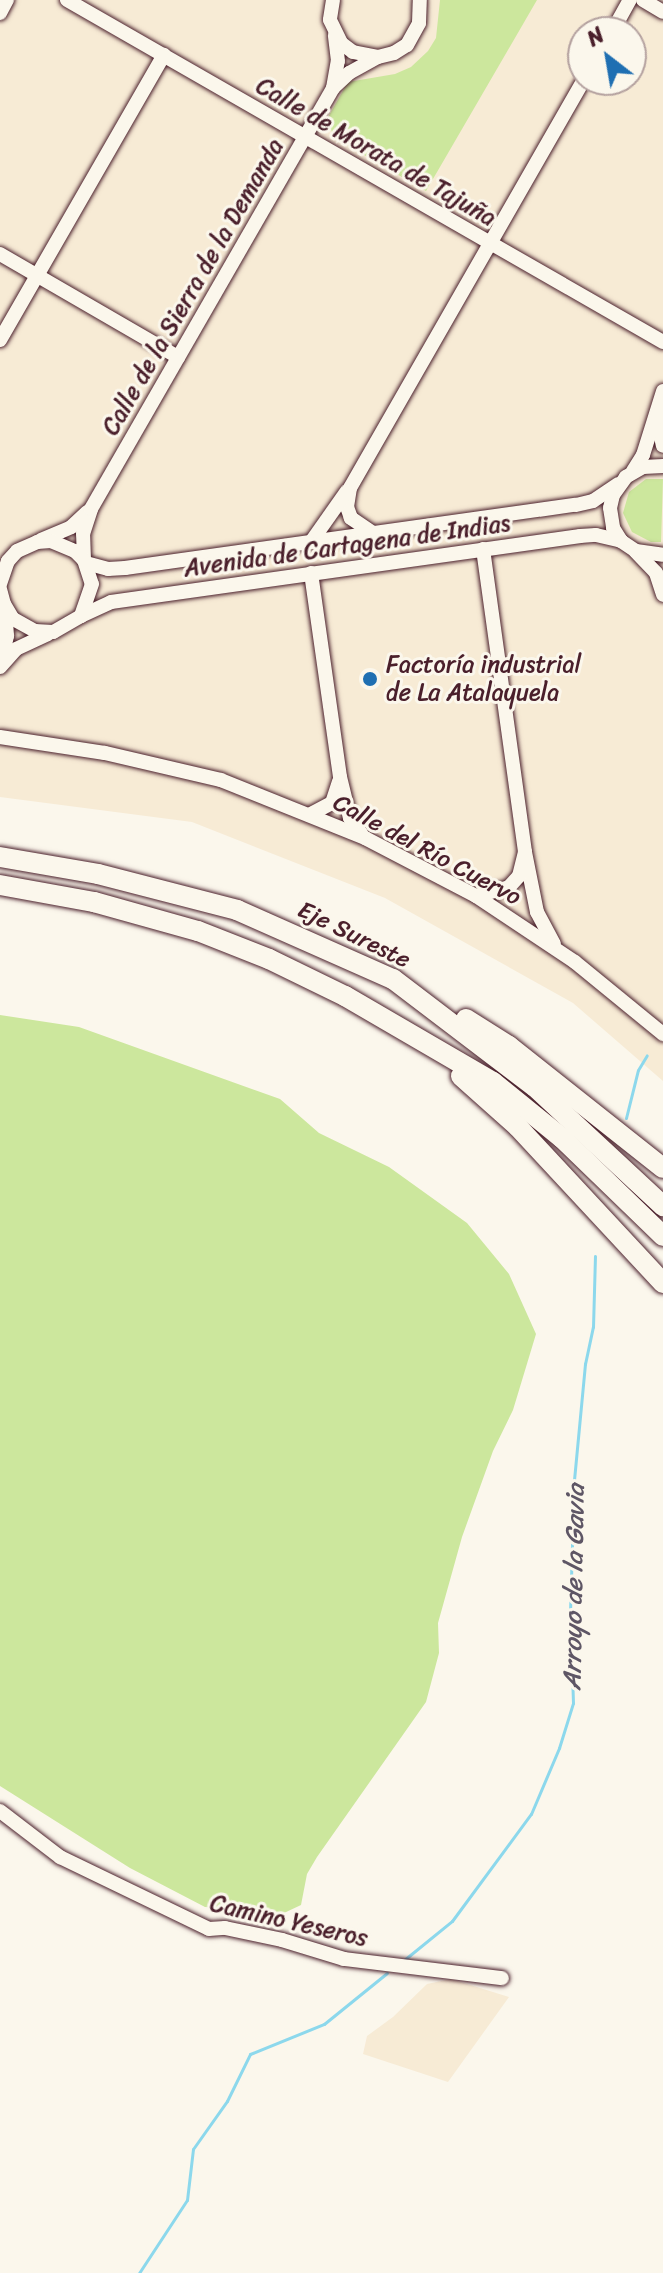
<!DOCTYPE html>
<meta charset="utf-8">
<style>
body{margin:0}
#map{position:relative;width:663px;height:2273px;overflow:hidden;background:#fbf7ec;font-family:Sriracha,sans-serif}
div>[style]{position:absolute}
[style*='--x']{left:calc(var(--x)*1px);top:calc(var(--y)*1px);width:calc(var(--w)*1px);rotate:calc(var(--a)*1deg)}
.built>*{inset:0;background:#f7ebd5}
.green>*{inset:0;background:#cce79d}
.stream>*{height:3px;margin:-1.5px;padding:0 1.5px;transform-origin:1.5px;border-radius:1.5px;background:#8cd8ec}
.roads{filter:drop-shadow(0 0 2px #4a1f2b) drop-shadow(0 0 2px #4a1f2b)}
.minor>*{height:14px;margin:-7px;padding:0 7px;transform-origin:7px;border-radius:7px;background:#fbf7ec}
.highway>*{height:20px;margin:-10px;padding:0 10px;transform-origin:10px;border-radius:10px;background:#fbf7ec}
.dots>*{width:22px;height:22px;translate:-50% -50%;box-sizing:border-box;border:4px solid #fbf7ec;border-radius:50%}
span{translate:-50% -50%;white-space:nowrap;text-align:center;line-height:1.15;-webkit-text-stroke:6px #fbf7ec;paint-order:stroke}
.street-label{font-size:24px;color:#4a1f2b}
.poi-label{font-size:24px;color:#4a1f2b}
.left{translate:0 -50%;text-align:left}
.water-label{font-size:26px;color:#5e5665;font-style:italic}
.north{position:absolute;left:567px;top:16px;width:80px;height:80px;box-sizing:border-box;background:#fbf7ec;border:2px solid #b4a19f;border-radius:50%;rotate:329deg;font-size:22px;font-weight:700;line-height:32px;text-align:center;color:#4a1f2b}
.north::after{content:'';display:block;margin:auto;width:28px;height:36px;background:#1f6fb2;clip-path:polygon(50% 0,100% 100%,50% 72%,0 100%)}
</style>
<div id="map">
<div class="built">
<div style="clip-path:polygon(evenodd,0 0,663px 0,663px 1081px,573px 1003px,385px 898px,192px 822px,0 797px,0 0,583px 32px,631px 32px,631px 80px,583px 80px,583px 32px)"></div>
<div style="clip-path:polygon(451px 1979px,509px 1997px,448px 2082px,363px 2054px,367px 2036px,393px 2017px,427px 1984px)"></div>
</div>
<div class="green">
<div style="clip-path:polygon(440px 0,537px 0,426px 191px,333px 137px,328px 117px,348px 82px,395px 74px,411px 67px,428px 51px,436px 38px)"></div>
<div style="clip-path:polygon(646px 479px,663px 479px,661px 542px,651px 542px,632px 532px,623px 513px,629px 492px)"></div>
<div style="clip-path:polygon(0 1015px,79px 1027px,280px 1099px,319px 1133px,389px 1167px,467px 1223px,509px 1274px,536px 1334px,513px 1410px,493px 1451px,462px 1537px,438px 1623px,439px 1653px,426px 1702px,317px 1857px,307px 1874px,301px 1905px,284px 1913px,205px 1907px,130px 1868px,0 1786px)"></div>
</div>
<div class="stream">
<div style="--x:626;--y:1118;--w:49;--a:-76"></div>
<div style="--x:638;--y:1070;--w:17;--a:-59"></div>
<div style="--x:404;--y:1960;--w:62;--a:-39.1"></div>
<div style="--x:452;--y:1921;--w:133;--a:-53.6"></div>
<div style="--x:531;--y:1814;--w:72;--a:-67"></div>
<div style="--x:559;--y:1748;--w:47;--a:-72.7"></div>
<div style="--x:573;--y:1703;--w:90;--a:-91.9"></div>
<div style="--x:570;--y:1613;--w:133;--a:-88.3"></div>
<div style="--x:574;--y:1480;--w:117;--a:-84.6"></div>
<div style="--x:585;--y:1364;--w:38;--a:-78"></div>
<div style="--x:593;--y:1327;--w:71;--a:-88.4"></div>
<div style="--x:139;--y:2273;--w:87;--a:-56.7"></div>
<div style="--x:187;--y:2200;--w:51;--a:-83.3"></div>
<div style="--x:193;--y:2149;--w:59;--a:-54.7"></div>
<div style="--x:227;--y:2101;--w:52;--a:-63.9"></div>
<div style="--x:250;--y:2054;--w:80;--a:-22.1"></div>
<div style="--x:324;--y:2024;--w:81;--a:-39"></div>
</div>
<div class="roads">
<div class="minor">
<div style="--x:67;--y:0;--w:687;--a:29.85"></div>
<div style="--x:333;--y:0;--w:20;--a:99"></div>
<div style="--x:330;--y:20;--w:25;--a:64"></div>
<div style="--x:341;--y:43;--w:15;--a:37"></div>
<div style="--x:353;--y:52;--w:25;--a:11"></div>
<div style="--x:378;--y:57;--w:16;--a:-14"></div>
<div style="--x:394;--y:53;--w:15;--a:-32"></div>
<div style="--x:407;--y:45;--w:25;--a:-61"></div>
<div style="--x:419;--y:23;--w:23;--a:-88"></div>
<div style="--x:643;--y:0;--w:23;--a:31"></div>
<div style="--x:0;--y:13;--w:15;--a:-62"></div>
<div style="--x:612;--y:32;--w:37;--a:-61"></div>
<div style="--x:333;--y:88;--w:27;--a:-80"></div>
<div style="--x:338;--y:61;--w:26;--a:-97"></div>
<div style="--x:0;--y:254;--w:206;--a:30.1"></div>
<div style="--x:0;--y:340;--w:329;--a:-60.1"></div>
<div style="--x:663;--y:415;--w:17;--a:100"></div>
<div style="--x:660;--y:432;--w:14;--a:78"></div>
<div style="--x:663;--y:466;--w:20;--a:177"></div>
<div style="--x:643;--y:467;--w:20;--a:150"></div>
<div style="--x:626;--y:477;--w:22;--a:126"></div>
<div style="--x:613;--y:495;--w:13;--a:103"></div>
<div style="--x:610;--y:508;--w:20;--a:81"></div>
<div style="--x:613;--y:528;--w:15;--a:58"></div>
<div style="--x:621;--y:541;--w:18;--a:34"></div>
<div style="--x:636;--y:551;--w:27;--a:8"></div>
<div style="--x:633;--y:471;--w:19;--a:-58"></div>
<div style="--x:643;--y:455;--w:67;--a:-72.6"></div>
<div style="--x:373;--y:533;--w:27;--a:-146"></div>
<div style="--x:351;--y:518;--w:12;--a:-110"></div>
<div style="--x:347;--y:507;--w:19;--a:-81"></div>
<div style="--x:350;--y:488;--w:470;--a:-60.2"></div>
<div style="--x:41;--y:540;--w:33;--a:-23"></div>
<div style="--x:71;--y:527;--w:22;--a:-43"></div>
<div style="--x:311;--y:542;--w:62;--a:-54.8"></div>
<div style="--x:483;--y:549;--w:306;--a:82.1"></div>
<div style="--x:525;--y:852;--w:61;--a:78.7"></div>
<div style="--x:537;--y:912;--w:36;--a:62"></div>
<div style="--x:636;--y:552;--w:29;--a:46"></div>
<div style="--x:656;--y:573;--w:23;--a:72"></div>
<div style="--x:84;--y:560;--w:26;--a:-92"></div>
<div style="--x:83;--y:534;--w:26;--a:-72"></div>
<div style="--x:91;--y:509;--w:486;--a:-60.1"></div>
<div style="--x:333;--y:88;--w:22;--a:-43"></div>
<div style="--x:349;--y:73;--w:33;--a:-29"></div>
<div style="--x:86;--y:563;--w:23;--a:15"></div>
<div style="--x:108;--y:569;--w:17;--a:-3"></div>
<div style="--x:125;--y:568;--w:455;--a:-8"></div>
<div style="--x:576;--y:505;--w:17;--a:-13"></div>
<div style="--x:593;--y:501;--w:30;--a:-34"></div>
<div style="--x:311;--y:573;--w:206;--a:81.9"></div>
<div style="--x:340;--y:777;--w:42;--a:76.3"></div>
<div style="--x:350;--y:818;--w:19;--a:54"></div>
<div style="--x:0;--y:584;--w:24;--a:-71"></div>
<div style="--x:8;--y:561;--w:13;--a:-48"></div>
<div style="--x:17;--y:551;--w:22;--a:-24"></div>
<div style="--x:37;--y:542;--w:14;--a:-4"></div>
<div style="--x:51;--y:541;--w:26;--a:23"></div>
<div style="--x:75;--y:551;--w:13;--a:45"></div>
<div style="--x:84;--y:560;--w:25;--a:72"></div>
<div style="--x:92;--y:584;--w:34;--a:109"></div>
<div style="--x:81;--y:616;--w:32;--a:150"></div>
<div style="--x:53;--y:632;--w:18;--a:-177"></div>
<div style="--x:35;--y:631;--w:25;--a:-151"></div>
<div style="--x:13;--y:619;--w:17;--a:-121"></div>
<div style="--x:4;--y:604;--w:16;--a:-105"></div>
<div style="--x:81;--y:616;--w:33;--a:-25"></div>
<div style="--x:111;--y:602;--w:474;--a:-8"></div>
<div style="--x:580;--y:536;--w:16;--a:-4"></div>
<div style="--x:596;--y:535;--w:26;--a:13"></div>
<div style="--x:1;--y:662;--w:27;--a:-77"></div>
<div style="--x:7;--y:636;--w:28;--a:-94"></div>
<div style="--x:0;--y:667;--w:24;--a:-48"></div>
<div style="--x:16;--y:649;--w:35;--a:-25"></div>
<div style="--x:0;--y:737;--w:106;--a:8.7"></div>
<div style="--x:105;--y:753;--w:119;--a:13.1"></div>
<div style="--x:221;--y:780;--w:155;--a:21.9"></div>
<div style="--x:365;--y:838;--w:125;--a:27.6"></div>
<div style="--x:476;--y:896;--w:119;--a:33.7"></div>
<div style="--x:575;--y:962;--w:114;--a:39.3"></div>
<div style="--x:311;--y:814;--w:24;--a:-28"></div>
<div style="--x:332;--y:803;--w:23;--a:-72"></div>
<div style="--x:476;--y:896;--w:34;--a:-15"></div>
<div style="--x:509;--y:887;--w:15;--a:-48"></div>
<div style="--x:519;--y:876;--w:25;--a:-76"></div>
<div style="--x:0;--y:1811;--w:76;--a:37.5"></div>
<div style="--x:60;--y:1857;--w:165;--a:25.8"></div>
<div style="--x:209;--y:1929;--w:16;--a:-4"></div>
<div style="--x:225;--y:1928;--w:58;--a:11.9"></div>
<div style="--x:282;--y:1940;--w:65;--a:17"></div>
<div style="--x:344;--y:1959;--w:159;--a:6.9"></div>
</div>
<div class="highway">
<div style="--x:0;--y:857;--w:99;--a:9.8"></div>
<div style="--x:98;--y:874;--w:144;--a:14.5"></div>
<div style="--x:237;--y:910;--w:171;--a:23.9"></div>
<div style="--x:393;--y:979;--w:178;--a:37.3"></div>
<div style="--x:535;--y:1087;--w:175;--a:42.9"></div>
<div style="--x:0;--y:885;--w:96;--a:10.3"></div>
<div style="--x:94;--y:902;--w:108;--a:15.6"></div>
<div style="--x:198;--y:931;--w:76;--a:21.5"></div>
<div style="--x:269;--y:959;--w:85;--a:26"></div>
<div style="--x:345;--y:996;--w:171;--a:30.2"></div>
<div style="--x:493;--y:1082;--w:89;--a:39.1"></div>
<div style="--x:562;--y:1138;--w:141;--a:44.1"></div>
<div style="--x:466;--y:1019;--w:51;--a:32.1"></div>
<div style="--x:509;--y:1046;--w:196;--a:38.4"></div>
<div style="--x:461;--y:1076;--w:76;--a:41.8"></div>
<div style="--x:518;--y:1127;--w:213;--a:47.1"></div>
</div>
</div>
<div class="dots">
<div style="left:370px;top:679px;background:#1f6fb2"></div>
</div>
<div class="street-label">
<span style="left:376px;top:152px;rotate:30deg">Calle de Morata de Tajuña</span>
<span style="left:193px;top:287px;rotate:-60deg">Calle de la Sierra de la Demanda</span>
<span style="left:347px;top:546px;rotate:-8deg">Avenida de Cartagena de Indias</span>
<span style="left:427px;top:850px;rotate:28deg">Calle del Río Cuervo</span>
<span style="left:354px;top:935px;rotate:26deg">Eje Sureste</span>
<span style="left:289px;top:1921px;rotate:13deg">Camino Yeseros</span>
</div>
<div class="poi-label">
<span class="left" style="left:386px;top:679px">Factoría industrial<br>de La Atalayuela</span>
</div>
<div class="water-label">
<span style="left:574px;top:1587px;rotate:-89deg">Arroyo de la Gavia</span>
</div>
<div class="north">N</div>
</div>
